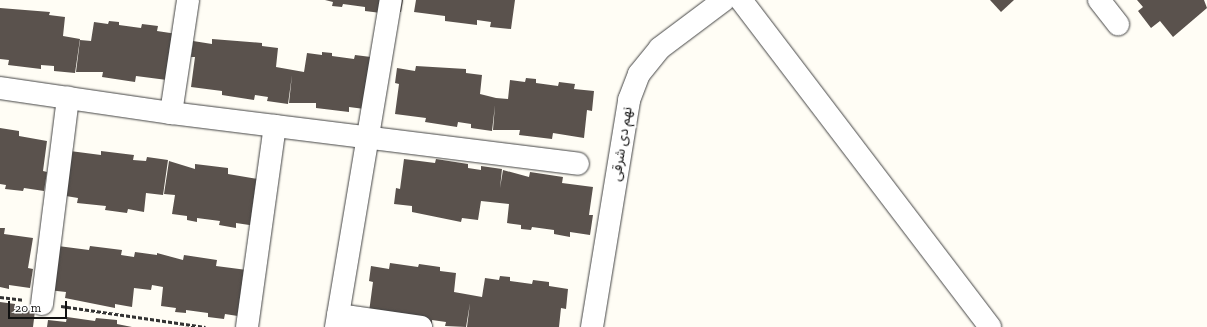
<!DOCTYPE html>
<meta charset="utf-8">
<style>
body{margin:0}
#map{position:relative;width:1207px;height:327px;overflow:hidden;background:#fffdf5;font-family:"Zilla Slab","Noto Sans Arabic",serif}
div>[style]{position:absolute}
[style*='--x']{left:calc(var(--x)*1px);top:calc(var(--y)*1px);width:calc(var(--w)*1px);rotate:calc(var(--a)*1deg)}
.building>*{inset:0;background:#5a524d}
.path>*{height:2.5px;margin-top:-1.25px;transform-origin:0;background:repeating-linear-gradient(90deg,#333 0 4px,transparent 0 6px)}
.roads{filter:drop-shadow(0 0 1px #444) drop-shadow(0 0 1px #444)}
.minor>*{height:22px;margin:-11px;padding:0 11px;transform-origin:11px;border-radius:11px;background:#fff}
span{translate:-50% -50%;white-space:nowrap;text-align:center;line-height:1.15;-webkit-text-stroke:4px #fff;paint-order:stroke}
.street-label{font-size:14px;color:#111}
.scale{position:absolute;left:8px;top:301px;width:59px;height:18px;box-sizing:border-box;border:2px solid #111;border-top:0;padding-left:5px;font-size:12px;line-height:14px;white-space:nowrap;color:#111;-webkit-text-stroke:3px #fff;paint-order:stroke}
</style>
<div id="map">
<div class="building">
<div style="clip-path:polygon(325px 0,403px 0,401px 12px,382px 9px,381px 13px,365px 11px,365px 7px,343px 4px,342px 7px,332px 6px,333px 2px)"></div>
<div style="clip-path:polygon(416px 0,515px 0,511px 29px,490px 27px,491px 22px,477px 20px,477px 25px,445px 21px,445px 16px,414px 12px)"></div>
<div style="clip-path:polygon(990px 0,1014px 0,1001px 12px)"></div>
<div style="clip-path:polygon(1137px 0,1204px 0,1207px 8px,1173px 37px,1160px 21px,1151px 28px,1138px 11px,1143px 7px)"></div>
<div style="clip-path:polygon(0 8px,50px 12px,49px 15px,65px 17px,63px 36px,80px 39px,75px 73px,54px 71px,54px 66px,41px 65px,41px 69px,8px 65px,9px 60px,0 59px)"></div>
<div style="clip-path:polygon(109px 21px,119px 22px,119px 25px,141px 28px,142px 24px,158px 26px,157px 31px,177px 34px,167px 80px,136px 76px,135px 82px,102px 77px,103px 72px,76px 72px,80px 40px,91px 41px,94px 22px,108px 24px)"></div>
<div style="clip-path:polygon(212px 39px,262px 43px,262px 46px,278px 48px,276px 67px,304px 72px,307px 53px,322px 55px,322px 52px,332px 53px,332px 56px,354px 59px,355px 55px,371px 57px,380px 111px,349px 107px,349px 112px,316px 108px,316px 103px,289px 103px,292px 75px,288px 104px,267px 101px,268px 97px,255px 95px,254px 100px,222px 95px,222px 91px,191px 87px,195px 57px,191px 57px,193px 41px,212px 44px)"></div>
<div style="clip-path:polygon(416px 66px,466px 69px,466px 73px,482px 75px,480px 94px,496px 98px,508px 99px,510px 80px,525px 82px,526px 78px,536px 79px,536px 83px,558px 86px,559px 82px,575px 84px,574px 89px,594px 91px,592px 111px,587px 110px,584px 138px,553px 133px,552px 139px,519px 135px,520px 130px,493px 130px,495px 105px,492px 131px,471px 128px,471px 124px,458px 122px,457px 127px,425px 122px,426px 118px,395px 114px,399px 84px,395px 83px,397px 68px,415px 71px)"></div>
<div style="clip-path:polygon(0 128px,19px 131px,19px 136px,47px 141px,43px 171px,47px 172px,44px 191px,24px 188px,23px 191px,5px 189px,6px 185px,0 184px)"></div>
<div style="clip-path:polygon(70px 151px,101px 155px,101px 151px,134px 155px,133px 160px,146px 161px,147px 157px,168px 160px,163px 195px,146px 193px,144px 212px,128px 209px,127px 213px,105px 210px,106px 206px,77px 203px,78px 198px,60px 195px)"></div>
<div style="clip-path:polygon(404px 159px,435px 163px,436px 159px,468px 164px,468px 168px,481px 170px,481px 166px,502px 169px,500px 188px,503px 170px,529px 177px,530px 172px,563px 177px,562px 183px,593px 187px,589px 215px,593px 215px,590px 235px,570px 232px,570px 237px,554px 234px,554px 230px,532px 227px,531px 230px,521px 229px,521px 225px,507px 223px,509px 204px,481px 201px,478px 220px,462px 218px,461px 222px,412px 212px,412px 206px,394px 204px,396px 188px,400px 189px)"></div>
<div style="clip-path:polygon(169px 161px,195px 169px,195px 164px,228px 168px,228px 174px,258px 179px,256px 226px,236px 223px,236px 228px,219px 225px,220px 221px,197px 218px,197px 222px,187px 220px,187px 216px,172px 214px,175px 195px,164px 194px)"></div>
<div style="clip-path:polygon(0 228px,5px 228px,4px 234px,33px 238px,28px 268px,33px 269px,30px 288px,9px 285px,9px 289px,0 287px)"></div>
<div style="clip-path:polygon(58px 246px,89px 250px,90px 246px,122px 250px,121px 255px,134px 257px,135px 252px,157px 255px,157px 253px,183px 260px,184px 255px,217px 260px,216px 266px,247px 270px,244px 317px,225px 314px,224px 319px,208px 317px,208px 313px,186px 310px,186px 313px,175px 312px,176px 308px,161px 306px,163px 287px,152px 285px,151px 290px,134px 288px,132px 307px,115px 304px,115px 308px,65px 298px,66px 292px,48px 290px)"></div>
<div style="clip-path:polygon(390px 263px,418px 267px,419px 264px,440px 267px,440px 271px,456px 273px,454px 292px,482px 297px,485px 278px,499px 280px,500px 276px,510px 277px,510px 281px,532px 284px,533px 280px,549px 282px,549px 286px,568px 289px,566px 309px,561px 308px,559px 327px,467px 327px,470px 303px,466px 327px,445px 326px,446px 322px,432px 320px,432px 325px,399px 320px,369px 312px,373px 282px,369px 281px,371px 266px,389px 269px)"></div>
<div style="clip-path:polygon(0 302px,15px 304px,15px 308px,35px 311px,33px 327px,0 327px)"></div>
<div style="clip-path:polygon(67px 317px,95px 321px,96px 318px,117px 320px,117px 324px,132px 327px,47px 327px,48px 320px,66px 322px)"></div>
</div>
<div class="path">
<div style="--x:0;--y:297;--w:23;--a:7"></div>
<div style="--x:61;--y:306;--w:146;--a:8.3"></div>
</div>
<div class="roads">
<div class="minor">
<div style="--x:741;--y:0;--w:411;--a:52.7"></div>
<div style="--x:1099;--y:0;--w:31;--a:52"></div>
<div style="--x:0;--y:88;--w:173;--a:8.3"></div>
<div style="--x:171;--y:113;--w:410;--a:7.1"></div>
<div style="--x:171;--y:113;--w:114;--a:-81.4"></div>
<div style="--x:42;--y:304;--w:208;--a:-82.8"></div>
<div style="--x:338;--y:315;--w:84;--a:8.2"></div>
<div style="--x:247;--y:327;--w:203;--a:-82.1"></div>
<div style="--x:336;--y:327;--w:332;--a:-80.5"></div>
<div style="--x:592;--y:327;--w:230;--a:-80.7"></div>
<div style="--x:629;--y:100;--w:28;--a:-69"></div>
<div style="--x:639;--y:74;--w:33;--a:-51"></div>
<div style="--x:660;--y:48;--w:80;--a:-36.9"></div>
</div>
</div>
<div class="street-label">
<span style="left:622px;top:144px;rotate:-81deg">نهم دی شرقی</span>
</div>
<div class="scale">20 m</div>
</div>
